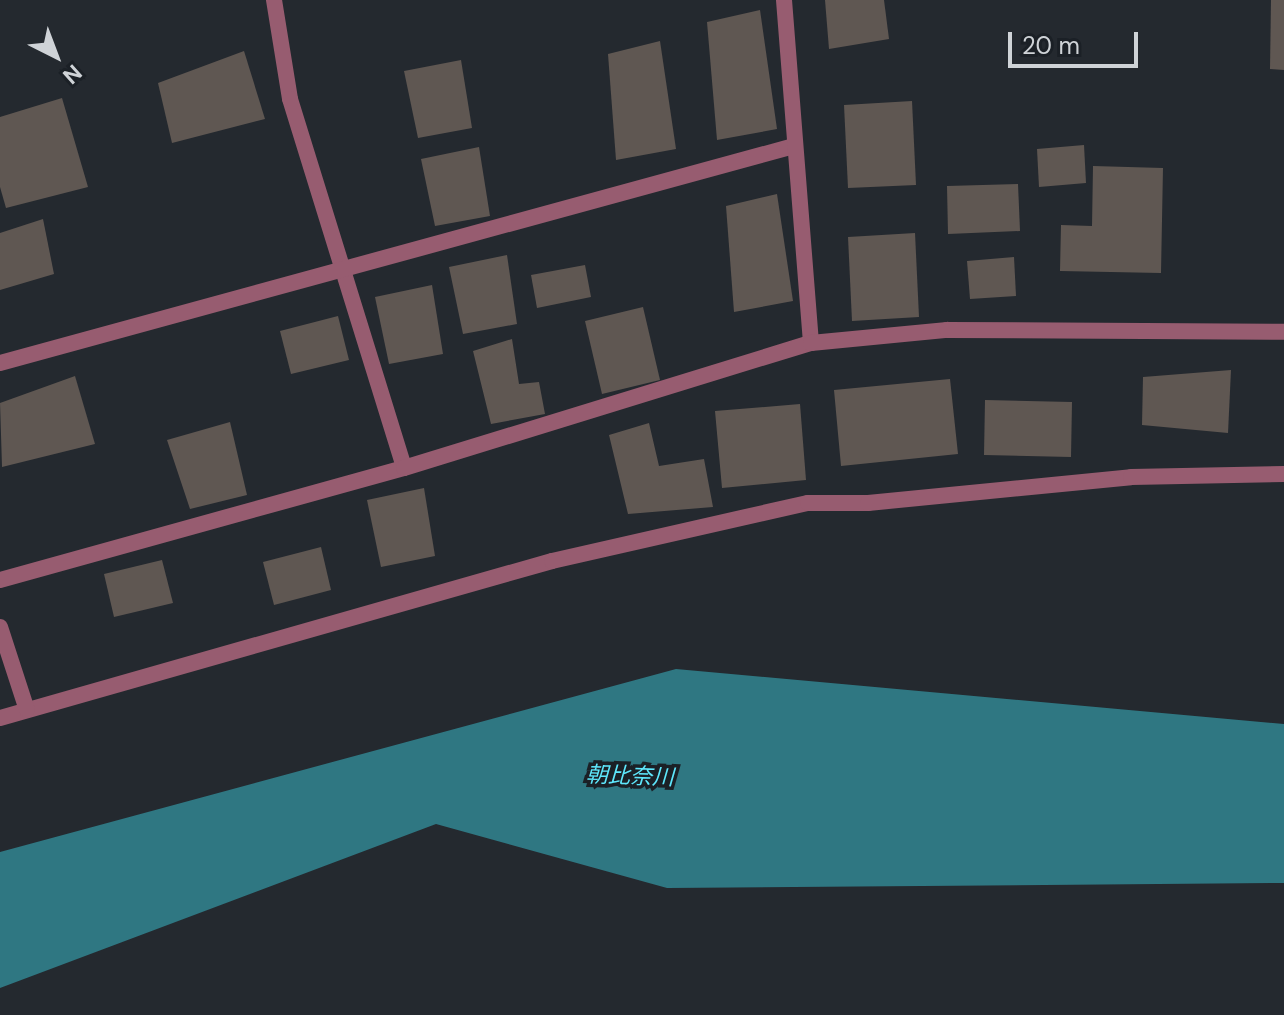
<!DOCTYPE html>
<meta charset="utf-8">
<style>
body{margin:0}
#map{position:relative;width:1284px;height:1015px;overflow:hidden;background:#24292f;font-family:"DM Sans","Noto Sans JP",sans-serif}
div>[style]{position:absolute}
[style*='--x']{left:calc(var(--x)*1px);top:calc(var(--y)*1px);width:calc(var(--w)*1px);rotate:calc(var(--a)*1deg)}
.water>*{inset:0;background:#2f7782}
.building>*{inset:0;background:#5f5752}
.lane>*{height:16px;margin:-8px;padding:0 8px;transform-origin:8px;border-radius:8px;background:#975c70}
.street>*{height:16px;margin:-8px;padding:0 8px;transform-origin:8px;border-radius:8px;background:#975c70}
span{translate:-50% -50%;white-space:nowrap;text-align:center;line-height:1.15;-webkit-text-stroke:7px #1b2026;paint-order:stroke}
.water-label{font-size:22px;color:#5ee7fc;font-style:italic}
.north{position:absolute;left:16px;top:16px;width:80px;height:80px;-webkit-text-stroke:6px #1b2026;paint-order:stroke;rotate:138deg;font-size:22px;font-weight:700;line-height:32px;text-align:center;color:#cfd3d7}
.north::after{content:'';display:block;margin:auto;width:28px;height:36px;background:#cfd3d7;clip-path:polygon(50% 0,100% 100%,50% 72%,0 100%)}
.scale{position:absolute;left:1008px;top:32px;width:130px;height:36px;box-sizing:border-box;border:4px solid #cfd3d7;border-top:0;padding-left:10px;font-size:24px;line-height:28px;white-space:nowrap;color:#cfd3d7;-webkit-text-stroke:6px #1b2026;paint-order:stroke}
</style>
<div id="map">
<div class="water">
<div style="clip-path:polygon(676px 669px,1284px 724px,1284px 883px,667px 888px,436px 824px,0 988px,0 852px)"></div>
</div>
<div class="building">
<div style="clip-path:polygon(825px 0,884px 0,889px 39px,829px 49px)"></div>
<div style="clip-path:polygon(1271px 0,1284px 0,1284px 70px,1270px 69px)"></div>
<div style="clip-path:polygon(760px 10px,777px 129px,717px 140px,707px 22px)"></div>
<div style="clip-path:polygon(660px 41px,676px 149px,616px 160px,608px 54px)"></div>
<div style="clip-path:polygon(244px 51px,265px 119px,172px 143px,158px 83px)"></div>
<div style="clip-path:polygon(461px 60px,472px 128px,418px 138px,404px 71px)"></div>
<div style="clip-path:polygon(62px 98px,88px 187px,6px 208px,0 187px,0 117px)"></div>
<div style="clip-path:polygon(912px 101px,916px 185px,848px 188px,844px 105px)"></div>
<div style="clip-path:polygon(1084px 145px,1086px 183px,1039px 187px,1037px 149px)"></div>
<div style="clip-path:polygon(479px 147px,490px 216px,435px 226px,421px 159px)"></div>
<div style="clip-path:polygon(1093px 166px,1163px 168px,1161px 273px,1060px 271px,1061px 225px,1092px 226px)"></div>
<div style="clip-path:polygon(1018px 184px,1020px 231px,948px 234px,947px 186px)"></div>
<div style="clip-path:polygon(777px 194px,793px 301px,734px 312px,726px 206px)"></div>
<div style="clip-path:polygon(43px 219px,54px 274px,0 290px,0 233px)"></div>
<div style="clip-path:polygon(915px 233px,919px 317px,852px 321px,848px 237px)"></div>
<div style="clip-path:polygon(507px 255px,517px 324px,463px 334px,449px 267px)"></div>
<div style="clip-path:polygon(1014px 257px,1016px 296px,970px 299px,967px 261px)"></div>
<div style="clip-path:polygon(585px 265px,591px 297px,537px 308px,531px 275px)"></div>
<div style="clip-path:polygon(432px 285px,443px 354px,389px 364px,375px 297px)"></div>
<div style="clip-path:polygon(643px 307px,660px 380px,602px 394px,585px 321px)"></div>
<div style="clip-path:polygon(338px 316px,349px 360px,291px 374px,280px 331px)"></div>
<div style="clip-path:polygon(512px 339px,519px 384px,539px 382px,545px 414px,491px 424px,473px 351px)"></div>
<div style="clip-path:polygon(1231px 370px,1228px 433px,1142px 425px,1143px 377px)"></div>
<div style="clip-path:polygon(75px 376px,95px 444px,2px 467px,0 403px)"></div>
<div style="clip-path:polygon(950px 379px,958px 454px,841px 466px,834px 390px)"></div>
<div style="clip-path:polygon(985px 400px,1072px 402px,1071px 457px,984px 455px)"></div>
<div style="clip-path:polygon(800px 404px,806px 480px,722px 488px,715px 411px)"></div>
<div style="clip-path:polygon(230px 422px,247px 495px,190px 509px,167px 440px)"></div>
<div style="clip-path:polygon(649px 423px,659px 466px,704px 459px,713px 507px,628px 514px,609px 435px)"></div>
<div style="clip-path:polygon(424px 488px,435px 556px,381px 567px,367px 500px)"></div>
<div style="clip-path:polygon(321px 547px,331px 590px,274px 605px,263px 562px)"></div>
<div style="clip-path:polygon(162px 560px,173px 603px,114px 617px,104px 574px)"></div>
</div>
<div class="lane">
<div style="--x:274;--y:0;--w:100;--a:80.8"></div>
<div style="--x:290;--y:99;--w:386;--a:72.8"></div>
<div style="--x:0;--y:363;--w:823;--a:-15.29"></div>
<div style="--x:0;--y:718;--w:574;--a:-15.88"></div>
<div style="--x:552;--y:561;--w:262;--a:-12.8"></div>
<div style="--x:808;--y:503;--w:60;--a:0"></div>
<div style="--x:868;--y:503;--w:264;--a:-5.6"></div>
<div style="--x:1131;--y:477;--w:153;--a:-1.1"></div>
</div>
<div class="street">
<div style="--x:784;--y:0;--w:344;--a:85.5"></div>
<div style="--x:0;--y:580;--w:419;--a:-15.5"></div>
<div style="--x:404;--y:468;--w:426;--a:-17.1"></div>
<div style="--x:811;--y:343;--w:137;--a:-5.5"></div>
<div style="--x:947;--y:330;--w:337;--a:0.3"></div>
<div style="--x:0;--y:627;--w:87;--a:72"></div>
</div>
<div class="water-label">
<span style="left:630px;top:776px;rotate:2deg">朝比奈川</span>
</div>
<div class="north">N</div>
<div class="scale">20 m</div>
</div>
